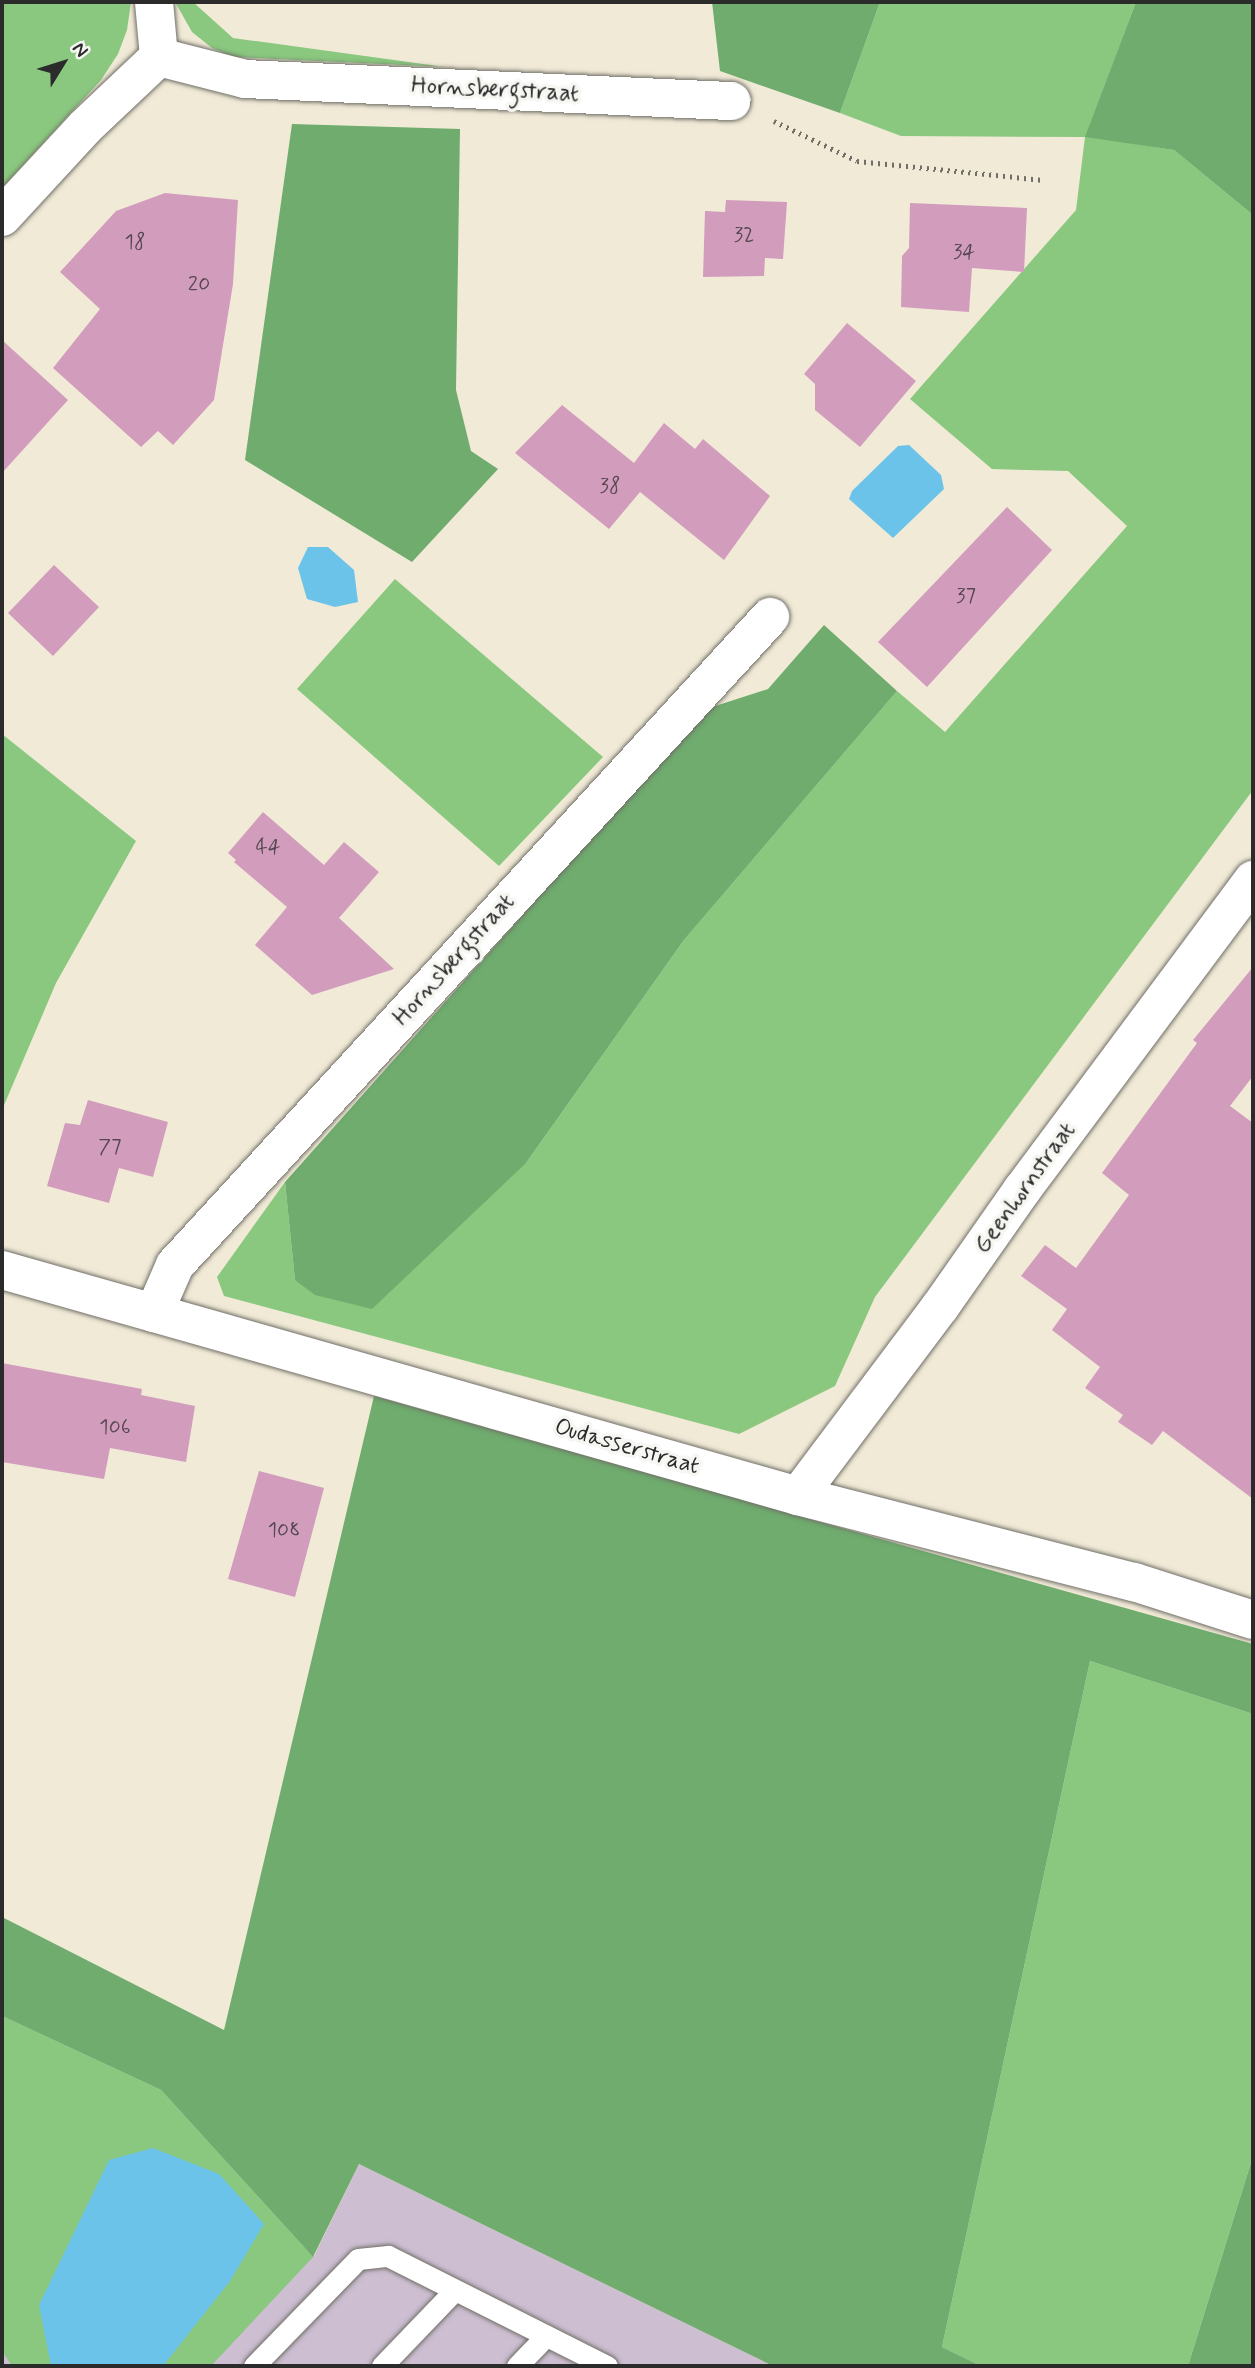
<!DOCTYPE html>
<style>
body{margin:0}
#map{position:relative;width:1255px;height:2368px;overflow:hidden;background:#f1ead7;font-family:Mynerve,sans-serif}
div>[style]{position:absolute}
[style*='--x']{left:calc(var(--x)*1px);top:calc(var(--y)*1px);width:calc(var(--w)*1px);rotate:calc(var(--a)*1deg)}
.industrial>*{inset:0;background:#cdbed2}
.green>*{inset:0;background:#8ac87f}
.forest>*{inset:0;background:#6fac6e}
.water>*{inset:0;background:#6cc3e9}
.building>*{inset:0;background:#d29cbd}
.path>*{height:4.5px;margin-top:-2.25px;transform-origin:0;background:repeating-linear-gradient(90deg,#706e67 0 2px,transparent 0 7px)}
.roads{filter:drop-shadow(0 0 2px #706e67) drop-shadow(0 0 2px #706e67)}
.service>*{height:21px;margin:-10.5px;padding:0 10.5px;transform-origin:10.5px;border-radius:10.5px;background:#fff}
.minor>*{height:38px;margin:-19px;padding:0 19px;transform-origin:19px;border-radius:19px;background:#fff}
span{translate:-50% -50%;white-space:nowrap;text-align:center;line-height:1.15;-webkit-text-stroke:7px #f6f6f2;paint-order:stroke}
.number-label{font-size:21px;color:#554750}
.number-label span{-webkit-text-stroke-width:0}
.street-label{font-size:24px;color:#2b2b2b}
.frame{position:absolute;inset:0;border:4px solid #2b2b2b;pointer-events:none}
.north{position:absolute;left:28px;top:28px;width:70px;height:70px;-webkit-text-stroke:5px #f6f6f2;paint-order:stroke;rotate:52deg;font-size:19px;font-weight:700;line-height:28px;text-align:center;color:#2b2b2b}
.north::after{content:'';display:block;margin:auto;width:24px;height:32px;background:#2b2b2b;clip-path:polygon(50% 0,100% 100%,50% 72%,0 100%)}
</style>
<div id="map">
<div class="industrial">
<div style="clip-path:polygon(2px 2016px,314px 2256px,359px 2164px,773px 2366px,2px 2366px)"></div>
</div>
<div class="green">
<div style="clip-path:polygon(2px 2px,131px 2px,127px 30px,118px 54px,101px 80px,2px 188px)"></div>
<div style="clip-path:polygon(175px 2px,193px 2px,233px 38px,445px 67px,233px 57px,212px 48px,192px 32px)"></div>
<div style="clip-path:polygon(880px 2px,1136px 2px,1086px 136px,1174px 150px,1253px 215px,1253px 790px,875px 1297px,835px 1386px,739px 1434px,224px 1296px,217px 1277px,285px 1182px,295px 1280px,526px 1163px,684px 940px,897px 691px,945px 732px,1127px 526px,1068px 471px,992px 469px,910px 399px,1076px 210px,1085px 137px,901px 136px,840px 113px)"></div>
<div style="clip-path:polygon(395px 579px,603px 757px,499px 866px,297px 689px)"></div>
<div style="clip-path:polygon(2px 734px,136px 841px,56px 983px,2px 1110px)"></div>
<div style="clip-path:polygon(1090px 1661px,1253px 1714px,1253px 2156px,1188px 2366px,981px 2366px,942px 2347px)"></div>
<div style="clip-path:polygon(2px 2016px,161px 2090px,313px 2257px,211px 2366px,12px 2366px,2px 2351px)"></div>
</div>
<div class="forest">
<div style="clip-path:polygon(712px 2px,880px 2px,840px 113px,720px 71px)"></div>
<div style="clip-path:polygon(1136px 2px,1253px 2px,1253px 215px,1174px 150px,1085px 137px)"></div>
<div style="clip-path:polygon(292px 124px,460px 129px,456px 390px,471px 451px,498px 469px,412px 562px,245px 460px)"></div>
<div style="clip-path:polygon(824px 625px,897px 691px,684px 940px,526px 1163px,372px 1309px,315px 1295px,295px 1280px,285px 1182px,706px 709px,768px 689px)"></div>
<div style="clip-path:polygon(374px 1396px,1253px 1644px,1253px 1714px,1090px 1661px,942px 2347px,981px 2366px,773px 2366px,359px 2164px,313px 2257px,161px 2090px,2px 2016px,2px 1917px,224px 2030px)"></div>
<div style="clip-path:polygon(1253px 2156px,1253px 2366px,1188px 2366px)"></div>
</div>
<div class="water">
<div style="clip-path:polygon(909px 445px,941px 475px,944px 489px,893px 538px,849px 499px,852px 491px,898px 446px)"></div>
<div style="clip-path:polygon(308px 547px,328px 547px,354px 570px,358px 602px,335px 607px,307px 599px,298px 568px)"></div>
<div style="clip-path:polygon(153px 2148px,219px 2174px,264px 2224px,230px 2281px,163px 2366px,51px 2366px,39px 2305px,109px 2160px)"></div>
</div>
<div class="building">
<div style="clip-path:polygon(165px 193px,238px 200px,233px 284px,214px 400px,173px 445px,158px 431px,141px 447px,53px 368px,100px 309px,60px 272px,116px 211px)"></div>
<div style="clip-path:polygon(726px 200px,787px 202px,783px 259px,765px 258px,764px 276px,703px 277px,705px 211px,725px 212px)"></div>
<div style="clip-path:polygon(910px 203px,1027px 208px,1024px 272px,972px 268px,969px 312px,901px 307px,902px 256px,909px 248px)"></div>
<div style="clip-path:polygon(847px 323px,916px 381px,860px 447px,815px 410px,815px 384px,804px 374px)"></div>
<div style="clip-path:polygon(2px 340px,68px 400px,2px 473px)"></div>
<div style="clip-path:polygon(562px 405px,634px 463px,664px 423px,695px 449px,703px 439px,770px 496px,724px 560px,640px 492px,609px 529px,515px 453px)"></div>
<div style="clip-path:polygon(1007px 507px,1052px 550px,927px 687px,878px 642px)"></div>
<div style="clip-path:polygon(54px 565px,99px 607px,53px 656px,8px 613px)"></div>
<div style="clip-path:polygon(263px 812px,324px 865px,344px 842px,379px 872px,339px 918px,394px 969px,312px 995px,255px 945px,287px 907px,234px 862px,236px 860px,228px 853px)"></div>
<div style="clip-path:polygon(1253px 967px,1253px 1076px,1230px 1106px,1253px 1123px,1253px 1499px,1163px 1431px,1152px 1445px,1118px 1422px,1123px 1415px,1085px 1388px,1100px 1367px,1052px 1330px,1067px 1309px,1021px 1276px,1045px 1245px,1076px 1268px,1129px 1195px,1102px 1173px,1197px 1043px,1193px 1040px)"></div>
<div style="clip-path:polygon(88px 1100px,168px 1122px,153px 1177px,119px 1168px,109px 1203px,47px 1186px,65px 1123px,80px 1125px)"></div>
<div style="clip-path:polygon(2px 1363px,142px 1389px,141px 1395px,195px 1406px,186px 1462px,110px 1448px,104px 1479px,2px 1462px)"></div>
<div style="clip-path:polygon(259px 1471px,324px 1488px,295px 1597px,228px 1579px)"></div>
</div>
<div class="path">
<div style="--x:774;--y:121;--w:92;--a:25.7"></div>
<div style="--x:857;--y:161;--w:187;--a:5.8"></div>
</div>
<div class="roads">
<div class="service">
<div style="--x:254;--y:2366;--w:149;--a:-45.8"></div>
<div style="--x:358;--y:2259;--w:30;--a:-6"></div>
<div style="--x:388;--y:2256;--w:245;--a:26.7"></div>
<div style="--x:382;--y:2366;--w:105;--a:-46.2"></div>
<div style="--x:517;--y:2366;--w:42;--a:-46"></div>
</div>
<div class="minor">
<div style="--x:154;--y:2;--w:55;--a:84.8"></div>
<div style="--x:159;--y:57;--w:89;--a:14.3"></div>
<div style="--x:245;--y:79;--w:487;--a:2.6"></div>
<div style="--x:2;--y:217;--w:122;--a:-47.3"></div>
<div style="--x:85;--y:127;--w:102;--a:-43.4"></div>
<div style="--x:2;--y:1270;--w:827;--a:15.85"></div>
<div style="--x:798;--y:1496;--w:347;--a:14.4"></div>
<div style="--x:1134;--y:1582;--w:125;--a:17.7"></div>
<div style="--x:154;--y:1313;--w:52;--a:-66.4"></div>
<div style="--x:175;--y:1265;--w:880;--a:-47.44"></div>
<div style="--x:798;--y:1496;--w:236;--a:-53.1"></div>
<div style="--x:940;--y:1307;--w:143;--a:-55"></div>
<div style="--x:1022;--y:1190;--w:387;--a:-53.3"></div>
</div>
</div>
<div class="number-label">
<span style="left:744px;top:235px">32</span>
<span style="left:135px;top:242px">18</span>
<span style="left:964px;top:252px">34</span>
<span style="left:199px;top:284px">20</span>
<span style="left:610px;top:486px">38</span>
<span style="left:966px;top:596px">37</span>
<span style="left:268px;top:847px">44</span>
<span style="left:110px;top:1147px">77</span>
<span style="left:115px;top:1427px">106</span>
<span style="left:284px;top:1530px">108</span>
</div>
<div class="street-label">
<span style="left:495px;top:90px;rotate:3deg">Hornsbergstraat</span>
<span style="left:454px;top:960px;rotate:-48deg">Hornsbergstraat</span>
<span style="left:1025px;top:1188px;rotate:-54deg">Geenhornstraat</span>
<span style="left:627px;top:1447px;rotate:16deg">Oudasserstraat</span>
</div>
<div class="frame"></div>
<div class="north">N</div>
</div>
